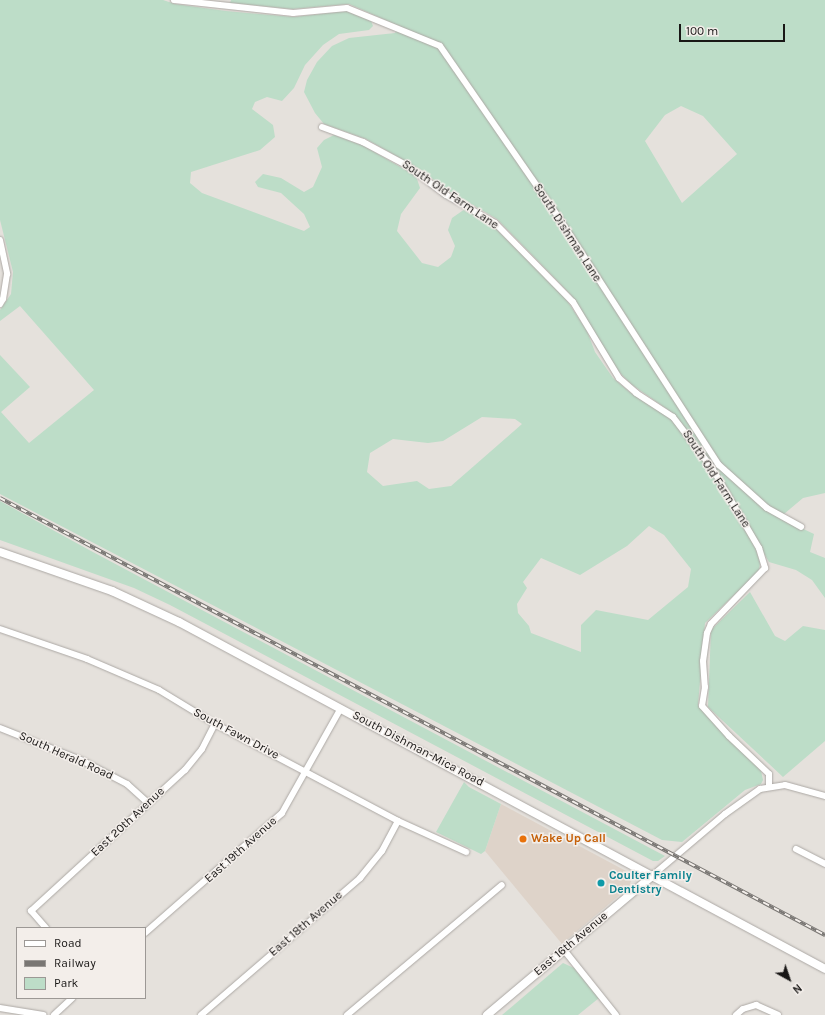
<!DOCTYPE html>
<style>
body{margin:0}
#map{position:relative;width:825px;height:1015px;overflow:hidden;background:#e5e1dc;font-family:Karla,sans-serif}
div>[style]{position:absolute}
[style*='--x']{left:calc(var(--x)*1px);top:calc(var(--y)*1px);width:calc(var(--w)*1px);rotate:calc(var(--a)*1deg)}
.built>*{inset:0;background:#ded3c9}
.green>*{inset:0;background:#bdddc8}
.roads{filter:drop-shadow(0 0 1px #aca8a4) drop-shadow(0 0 1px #aca8a4)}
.minor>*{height:6px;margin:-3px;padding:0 3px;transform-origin:3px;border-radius:3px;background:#fff}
.secondary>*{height:8px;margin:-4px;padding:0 4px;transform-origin:4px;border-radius:4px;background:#fff}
.rail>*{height:3.5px;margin-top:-1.75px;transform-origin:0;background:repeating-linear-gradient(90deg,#f3eeea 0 6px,#797673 0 12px);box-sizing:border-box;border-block:1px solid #797673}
.dots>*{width:11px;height:11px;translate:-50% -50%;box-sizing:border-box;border:2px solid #f3eeea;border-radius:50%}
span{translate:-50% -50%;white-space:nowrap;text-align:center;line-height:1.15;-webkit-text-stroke:3px #f3eeea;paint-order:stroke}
.street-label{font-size:12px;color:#191716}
.food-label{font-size:12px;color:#c56008;font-weight:700}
.left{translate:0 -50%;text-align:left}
.culture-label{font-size:12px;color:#0d838f;font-weight:700}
.legend{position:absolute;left:16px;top:927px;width:130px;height:72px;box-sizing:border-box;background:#f3eeea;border:1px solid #9c9895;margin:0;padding:5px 7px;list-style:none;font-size:12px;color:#191716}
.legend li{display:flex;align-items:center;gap:8px;height:20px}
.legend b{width:20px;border:1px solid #9c9895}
.north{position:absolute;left:769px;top:959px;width:40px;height:40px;-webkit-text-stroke:3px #f3eeea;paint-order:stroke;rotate:140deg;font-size:11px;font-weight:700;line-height:16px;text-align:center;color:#191716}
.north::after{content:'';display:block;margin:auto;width:14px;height:18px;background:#191716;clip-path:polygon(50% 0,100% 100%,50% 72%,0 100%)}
.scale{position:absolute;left:679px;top:24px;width:106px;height:18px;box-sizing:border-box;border:2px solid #191716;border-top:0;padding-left:5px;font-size:12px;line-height:14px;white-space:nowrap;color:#191716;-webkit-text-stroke:3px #f3eeea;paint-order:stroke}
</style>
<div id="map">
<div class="built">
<div style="clip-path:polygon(501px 804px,626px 871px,632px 878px,629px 887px,562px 944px,485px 851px)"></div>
</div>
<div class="green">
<div style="clip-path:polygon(evenodd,0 0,163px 0,175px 4px,226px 11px,294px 17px,346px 11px,371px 21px,373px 26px,369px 30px,339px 34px,323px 45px,305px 65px,294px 88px,282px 101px,267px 97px,255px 102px,252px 109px,273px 125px,275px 137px,260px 150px,191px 172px,190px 183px,202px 193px,304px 231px,310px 227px,304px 214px,281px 193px,258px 187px,255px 182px,263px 174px,281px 178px,304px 192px,313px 187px,322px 167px,317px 148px,324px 140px,334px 135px,364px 146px,416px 176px,420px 188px,401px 214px,397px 231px,422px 263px,438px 267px,451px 257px,455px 246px,448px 230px,452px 218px,465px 209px,494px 227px,566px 299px,587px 331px,595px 352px,613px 378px,632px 394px,672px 419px,680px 429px,710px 470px,756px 549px,760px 563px,759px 571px,705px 623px,698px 705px,761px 771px,763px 780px,761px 784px,745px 790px,682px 842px,662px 840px,0 494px,0 355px,30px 387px,1px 412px,29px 443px,94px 390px,20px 306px,0 321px,0 310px,11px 294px,13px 272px,0 220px,0 0,482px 417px,515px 419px,522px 424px,451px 486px,429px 489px,417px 481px,383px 486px,367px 472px,370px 453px,393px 439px,428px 443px,443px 441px,482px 417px,0 0,649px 526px,664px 535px,691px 569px,688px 587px,648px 620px,596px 610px,581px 625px,581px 652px,531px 633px,529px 626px,518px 613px,517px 604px,527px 588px,523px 582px,541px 558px,580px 575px,627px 546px,649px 526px)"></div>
<div style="clip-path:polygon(evenodd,231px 0,825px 0,825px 493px,803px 498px,784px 514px,782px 519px,814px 534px,810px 552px,825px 558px,825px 598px,812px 580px,796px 570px,769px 562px,718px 474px,694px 439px,674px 414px,631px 384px,617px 370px,571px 295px,497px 219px,444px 188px,423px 171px,366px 139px,324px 124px,315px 113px,304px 92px,307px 80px,317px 62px,332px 46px,349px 38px,395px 33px,399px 26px,349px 4px,292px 9px,230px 3px,231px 0,681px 106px,703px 116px,737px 154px,682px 203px,645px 141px,665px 115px,681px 106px)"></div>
<div style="clip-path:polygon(0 501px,91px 551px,665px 856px,658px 861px,653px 861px,170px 605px,134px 588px,0 540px)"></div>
<div style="clip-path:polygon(750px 592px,775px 636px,785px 641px,803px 626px,825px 630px,825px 741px,783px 777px,708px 707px,711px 630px)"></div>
<div style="clip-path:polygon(464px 782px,469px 787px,501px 804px,485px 851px,481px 854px,436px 832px)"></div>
<div style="clip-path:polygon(563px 963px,574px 968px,599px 998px,578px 1015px,502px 1015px)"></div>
</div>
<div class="roads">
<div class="minor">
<div style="--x:174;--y:0;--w:120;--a:6.2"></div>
<div style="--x:293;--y:13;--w:54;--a:-5.3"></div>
<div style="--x:347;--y:8;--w:100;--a:22.2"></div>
<div style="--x:440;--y:46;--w:209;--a:55.3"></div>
<div style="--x:559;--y:218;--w:294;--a:57.1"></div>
<div style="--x:719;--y:465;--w:64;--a:41.9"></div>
<div style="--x:767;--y:508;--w:39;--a:29"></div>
<div style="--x:322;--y:127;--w:44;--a:20.1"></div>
<div style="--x:363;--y:142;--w:49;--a:28.1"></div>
<div style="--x:406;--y:165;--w:50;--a:36.9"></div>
<div style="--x:446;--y:195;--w:56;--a:29.7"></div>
<div style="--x:495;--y:223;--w:111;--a:45.4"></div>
<div style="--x:573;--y:302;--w:89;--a:58.8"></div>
<div style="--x:619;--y:378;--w:23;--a:41"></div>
<div style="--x:636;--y:393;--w:44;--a:33"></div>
<div style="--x:673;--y:417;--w:64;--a:52.6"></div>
<div style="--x:712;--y:468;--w:93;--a:59.6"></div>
<div style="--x:759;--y:548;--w:21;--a:73"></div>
<div style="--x:765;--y:568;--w:78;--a:134"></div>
<div style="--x:711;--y:624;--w:10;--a:114"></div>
<div style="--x:707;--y:633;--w:28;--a:98"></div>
<div style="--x:703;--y:661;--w:26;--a:86"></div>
<div style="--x:705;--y:687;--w:19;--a:99"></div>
<div style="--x:702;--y:706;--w:40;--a:48"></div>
<div style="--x:729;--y:736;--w:55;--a:43.5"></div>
<div style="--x:769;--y:774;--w:13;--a:90"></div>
<div style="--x:0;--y:240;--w:35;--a:78"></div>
<div style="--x:7;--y:274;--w:25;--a:99"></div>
<div style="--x:3;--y:299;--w:6;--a:121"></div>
<div style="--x:0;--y:629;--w:92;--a:19"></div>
<div style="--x:87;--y:659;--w:78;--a:23.3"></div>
<div style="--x:159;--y:690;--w:66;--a:31.3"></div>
<div style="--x:215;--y:724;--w:207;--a:27.9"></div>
<div style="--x:398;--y:821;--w:75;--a:24.5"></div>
<div style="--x:0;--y:728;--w:89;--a:21.7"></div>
<div style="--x:83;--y:761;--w:50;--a:27.6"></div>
<div style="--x:127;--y:784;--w:28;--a:42"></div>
<div style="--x:796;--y:849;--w:33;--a:27"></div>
<div style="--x:653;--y:875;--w:94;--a:-40.3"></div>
<div style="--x:725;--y:814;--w:43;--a:-35.5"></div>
<div style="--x:760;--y:789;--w:25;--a:-9"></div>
<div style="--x:785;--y:785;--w:41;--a:15.4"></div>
<div style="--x:46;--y:928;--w:23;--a:-131"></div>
<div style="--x:31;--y:911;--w:209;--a:-42.5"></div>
<div style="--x:185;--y:770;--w:27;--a:-51"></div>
<div style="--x:202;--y:749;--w:28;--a:-63"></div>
<div style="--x:145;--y:933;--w:182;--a:-41.2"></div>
<div style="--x:282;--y:813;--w:120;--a:-60.7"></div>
<div style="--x:564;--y:950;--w:83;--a:51.3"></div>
<div style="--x:0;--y:1008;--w:44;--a:9.2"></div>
<div style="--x:54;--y:1015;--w:25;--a:-43"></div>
<div style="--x:201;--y:1015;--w:210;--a:-40.7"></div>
<div style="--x:360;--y:878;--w:35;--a:-51"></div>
<div style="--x:382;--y:851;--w:34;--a:-62"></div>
<div style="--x:347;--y:1015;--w:202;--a:-40"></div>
<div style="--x:736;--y:1015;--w:9;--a:-41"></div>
<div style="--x:743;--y:1009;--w:14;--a:-17"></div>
<div style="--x:756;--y:1005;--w:24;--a:24"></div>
</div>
<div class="secondary">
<div style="--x:0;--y:552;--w:119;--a:19.2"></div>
<div style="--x:112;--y:591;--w:74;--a:24.8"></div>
<div style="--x:179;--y:622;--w:733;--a:28.24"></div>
<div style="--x:487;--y:1015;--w:217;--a:-40.1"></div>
</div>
</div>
<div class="rail">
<div style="--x:0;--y:498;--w:934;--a:27.91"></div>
</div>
<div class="dots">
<div style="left:523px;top:839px;background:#e8710a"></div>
<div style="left:601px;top:883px;background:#0f9aa8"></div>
</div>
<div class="street-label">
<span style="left:450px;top:195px;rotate:34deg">South Old Farm Lane</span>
<span style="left:567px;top:233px;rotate:57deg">South Dishman Lane</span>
<span style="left:716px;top:479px;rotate:57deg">South Old Farm Lane</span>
<span style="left:236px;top:734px;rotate:28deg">South Fawn Drive</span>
<span style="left:418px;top:749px;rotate:28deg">South Dishman-Mica Road</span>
<span style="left:66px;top:756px;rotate:24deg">South Herald Road</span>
<span style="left:128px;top:822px;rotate:-43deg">East 20th Avenue</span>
<span style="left:241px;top:850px;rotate:-42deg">East 19th Avenue</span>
<span style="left:306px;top:924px;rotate:-41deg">East 18th Avenue</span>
<span style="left:571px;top:944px;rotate:-40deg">East 16th Avenue</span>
</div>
<div class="food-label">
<span class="left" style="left:531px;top:839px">Wake Up Call</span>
</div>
<div class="culture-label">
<span class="left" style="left:609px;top:883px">Coulter Family<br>Dentistry</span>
</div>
<ul class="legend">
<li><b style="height:5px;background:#fff"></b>Road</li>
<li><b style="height:5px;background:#797673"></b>Railway</li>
<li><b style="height:11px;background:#bdddc8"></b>Park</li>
</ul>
<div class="north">N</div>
<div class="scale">100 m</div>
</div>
